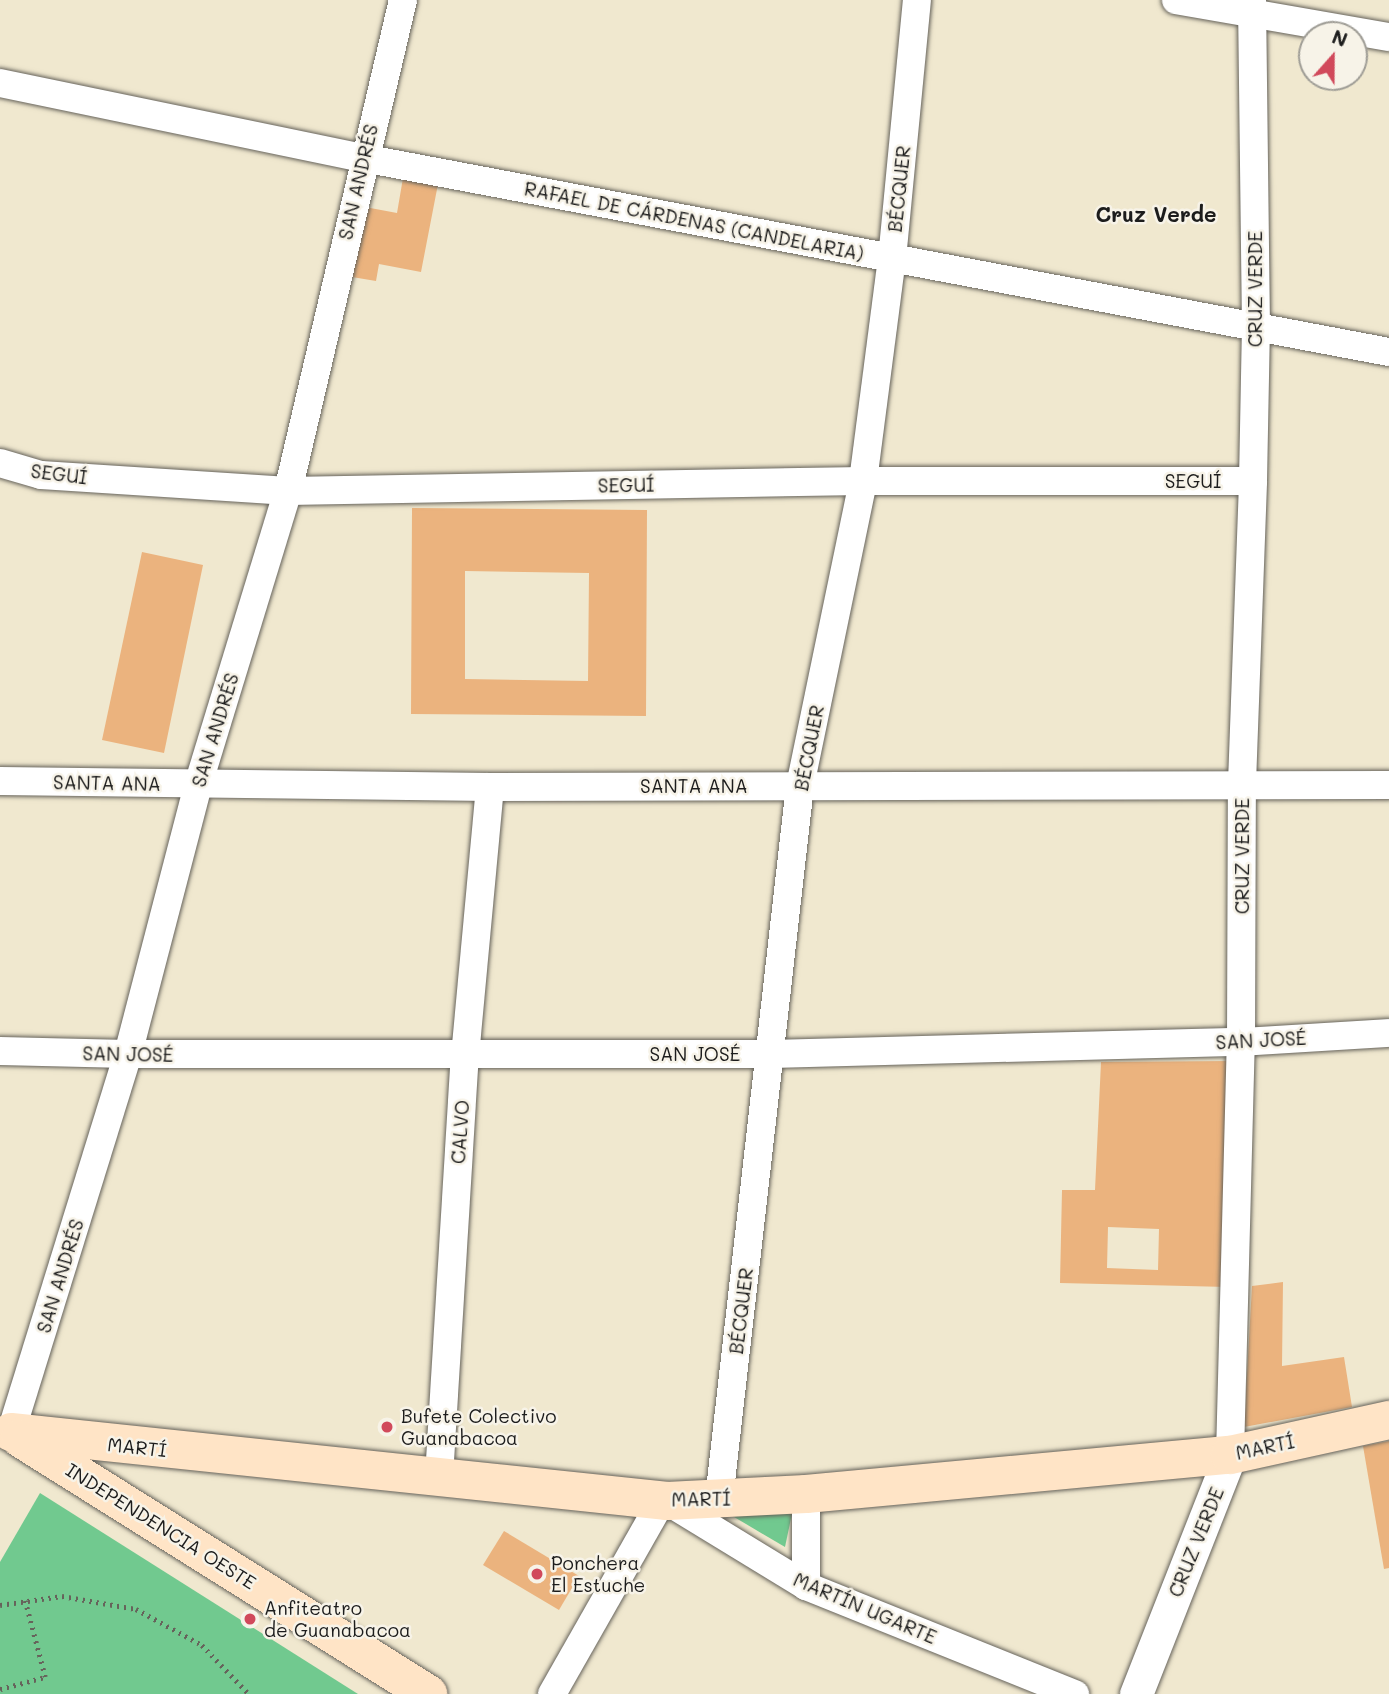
<!DOCTYPE html>
<meta charset="utf-8">
<style>
body{margin:0}
#map{position:relative;width:1389px;height:1694px;overflow:hidden;background:#f0e8cf;font-family:Mali,sans-serif}
div>[style]{position:absolute}
[style*='--x']{left:calc(var(--x)*1px);top:calc(var(--y)*1px);width:calc(var(--w)*1px);rotate:calc(var(--a)*1deg)}
.green>*{inset:0;background:#71c98f}
.building>*{inset:0;background:#ebb37e}
.path>*{height:4.5px;margin-top:-2.25px;transform-origin:0;background:repeating-linear-gradient(90deg,#66635b 0 2px,transparent 0 7px)}
.roads{filter:drop-shadow(0 0 2px #66635b) drop-shadow(0 0 2px #66635b)}
.minor>*{height:28px;margin:-14px;padding:0 14px;transform-origin:14px;border-radius:14px;background:#fff}
.tertiary>*{height:33px;margin:-16.5px;padding:0 16.5px;transform-origin:16.5px;border-radius:16.5px;background:#fff}
.secondary>*{height:38px;margin:-19px;padding:0 19px;transform-origin:19px;border-radius:19px;background:#ffe4c6}
.dots>*{width:19px;height:19px;translate:-50% -50%;box-sizing:border-box;border:4px solid #f7f3e8;border-radius:50%}
span{translate:-50% -50%;white-space:nowrap;text-align:center;line-height:1.15;-webkit-text-stroke:5px #f7f3e8;paint-order:stroke}
.street-label{font-size:19px;color:#1c1c1c}
.poi-label{font-size:19px;color:#1c1c1c}
.left{translate:0 -50%;text-align:left}
.neighbourhood-label{font-size:21px;color:#1c1c1c;font-weight:700}
.north{position:absolute;left:1298px;top:21px;width:70px;height:70px;box-sizing:border-box;background:#f7f3e8;border:2px solid #9f9d96;border-radius:50%;rotate:21deg;font-size:19px;font-weight:700;line-height:28px;text-align:center;color:#1c1c1c}
.north::after{content:'';display:block;margin:auto;width:24px;height:32px;background:#d1495b;clip-path:polygon(50% 0,100% 100%,50% 72%,0 100%)}
</style>
<div id="map">
<div class="green">
<div style="clip-path:polygon(40px 1493px,358px 1694px,0 1694px,0 1562px)"></div>
<div style="clip-path:polygon(793px 1509px,785px 1547px,729px 1514px)"></div>
</div>
<div class="building">
<div style="clip-path:polygon(403px 178px,438px 184px,421px 272px,379px 264px,376px 281px,352px 277px,365px 207px,397px 213px)"></div>
<div style="clip-path:polygon(evenodd,412px 508px,647px 510px,646px 716px,411px 714px,412px 508px,465px 571px,589px 573px,588px 681px,465px 679px,465px 571px)"></div>
<div style="clip-path:polygon(142px 552px,203px 565px,164px 753px,102px 740px)"></div>
<div style="clip-path:polygon(evenodd,1236px 1061px,1228px 1287px,1060px 1283px,1062px 1190px,1095px 1190px,1101px 1062px,1236px 1061px,1108px 1227px,1159px 1229px,1158px 1270px,1107px 1268px,1108px 1227px)"></div>
<div style="clip-path:polygon(1283px 1282px,1282px 1366px,1344px 1357px,1352px 1407px,1244px 1427px,1252px 1286px)"></div>
<div style="clip-path:polygon(1389px 1441px,1389px 1568px,1384px 1569px,1363px 1446px)"></div>
<div style="clip-path:polygon(504px 1531px,579px 1576px,559px 1610px,483px 1565px)"></div>
</div>
<div class="path">
<div style="--x:0;--y:1605;--w:63;--a:-8.3"></div>
<div style="--x:62;--y:1596;--w:75;--a:10"></div>
<div style="--x:136;--y:1609;--w:75;--a:28.6"></div>
<div style="--x:202;--y:1645;--w:68;--a:46.2"></div>
<div style="--x:0;--y:1689;--w:47;--a:-14.9"></div>
<div style="--x:45;--y:1677;--w:79;--a:-104.7"></div>
</div>
<div class="roads">
<div class="minor">
<div style="--x:1176;--y:0;--w:216;--a:9.9"></div>
<div style="--x:0;--y:83;--w:371;--a:11.7"></div>
<div style="--x:363;--y:158;--w:1044;--a:10.71"></div>
<div style="--x:0;--y:463;--w:43;--a:16.3"></div>
<div style="--x:41;--y:475;--w:248;--a:3.7"></div>
<div style="--x:288;--y:491;--w:575;--a:-1"></div>
<div style="--x:863;--y:481;--w:390;--a:0"></div>
<div style="--x:0;--y:781;--w:490;--a:0.7"></div>
<div style="--x:490;--y:787;--w:899;--a:-0.13"></div>
<div style="--x:0;--y:1051;--w:128;--a:1.3"></div>
<div style="--x:128;--y:1054;--w:643;--a:0"></div>
<div style="--x:771;--y:1054;--w:470;--a:-1.5"></div>
<div style="--x:1241;--y:1042;--w:148;--a:-3.5"></div>
<div style="--x:11;--y:1432;--w:396;--a:-72.8"></div>
<div style="--x:128;--y:1054;--w:278;--a:-75.4"></div>
<div style="--x:198;--y:785;--w:307;--a:-73"></div>
<div style="--x:288;--y:491;--w:504;--a:-76.82"></div>
<div style="--x:1230;--y:1455;--w:413;--a:-88.5"></div>
<div style="--x:1241;--y:1042;--w:259;--a:-89.8"></div>
<div style="--x:1242;--y:783;--w:302;--a:-87.9"></div>
<div style="--x:1253;--y:481;--w:153;--a:-88.9"></div>
<div style="--x:1256;--y:328;--w:328;--a:-90.7"></div>
<div style="--x:439;--y:1477;--w:422;--a:-86.5"></div>
<div style="--x:465;--y:1056;--w:270;--a:-84.7"></div>
<div style="--x:719;--y:1499;--w:718;--a:-83.52"></div>
<div style="--x:800;--y:786;--w:311;--a:-78.3"></div>
<div style="--x:863;--y:481;--w:224;--a:-82.6"></div>
<div style="--x:892;--y:259;--w:260;--a:-84.5"></div>
<div style="--x:667;--y:1501;--w:163;--a:31.4"></div>
<div style="--x:806;--y:1586;--w:290;--a:21.9"></div>
<div style="--x:806;--y:1586;--w:92;--a:-90"></div>
<div style="--x:552;--y:1694;--w:223;--a:-60.4"></div>
</div>
<div class="tertiary">
<div style="--x:1136;--y:1694;--w:257;--a:-68.5"></div>
</div>
<div class="secondary">
<div style="--x:11;--y:1432;--w:660;--a:6"></div>
<div style="--x:667;--y:1501;--w:139;--a:-2.9"></div>
<div style="--x:806;--y:1494;--w:426;--a:-5.3"></div>
<div style="--x:1230;--y:1455;--w:163;--a:-12.4"></div>
<div style="--x:20;--y:1438;--w:482;--a:32.1"></div>
</div>
</div>
<div class="dots">
<div style="left:387px;top:1427px;background:#d1495b"></div>
<div style="left:537px;top:1574px;background:#d1495b"></div>
<div style="left:250px;top:1619px;background:#d1495b"></div>
</div>
<div class="street-label">
<span style="left:358px;top:182px;rotate:-77deg">SAN ANDRÉS</span>
<span style="left:899px;top:189px;rotate:-84deg">BÉCQUER</span>
<span style="left:694px;top:221px;rotate:11deg">RAFAEL DE CÁRDENAS (CANDELARIA)</span>
<span style="left:1255px;top:289px;rotate:-90deg">CRUZ VERDE</span>
<span style="left:59px;top:474px;rotate:7deg">SEGUÍ</span>
<span style="left:1193px;top:481px">SEGUÍ</span>
<span style="left:626px;top:485px;rotate:-1deg">SEGUÍ</span>
<span style="left:215px;top:730px;rotate:-73deg">SAN ANDRÉS</span>
<span style="left:809px;top:748px;rotate:-79deg">BÉCQUER</span>
<span style="left:107px;top:783px;rotate:1deg">SANTA ANA</span>
<span style="left:694px;top:786px">SANTA ANA</span>
<span style="left:1242px;top:856px;rotate:-90deg">CRUZ VERDE</span>
<span style="left:1261px;top:1040px;rotate:-3deg">SAN JOSÉ</span>
<span style="left:128px;top:1054px;rotate:1deg">SAN JOSÉ</span>
<span style="left:695px;top:1054px">SAN JOSÉ</span>
<span style="left:460px;top:1132px;rotate:-86deg">CALVO</span>
<span style="left:60px;top:1276px;rotate:-73deg">SAN ANDRÉS</span>
<span style="left:741px;top:1311px;rotate:-83deg">BÉCQUER</span>
<span style="left:137px;top:1447px;rotate:6deg">MARTÍ</span>
<span style="left:1265px;top:1447px;rotate:-12deg">MARTÍ</span>
<span style="left:701px;top:1499px;rotate:-1deg">MARTÍ</span>
<span style="left:161px;top:1526px;rotate:32deg">INDEPENDENCIA OESTE</span>
<span style="left:1196px;top:1542px;rotate:-68deg">CRUZ VERDE</span>
<span style="left:865px;top:1608px;rotate:23deg">MARTÍN UGARTE</span>
</div>
<div class="poi-label">
<span class="left" style="left:401px;top:1427px">Bufete Colectivo<br>Guanabacoa</span>
<span class="left" style="left:551px;top:1574px">Ponchera<br>El Estuche</span>
<span class="left" style="left:264px;top:1619px">Anfiteatro<br>de Guanabacoa</span>
</div>
<div class="neighbourhood-label">
<span style="left:1156px;top:214px">Cruz Verde</span>
</div>
<div class="north">N</div>
</div>
